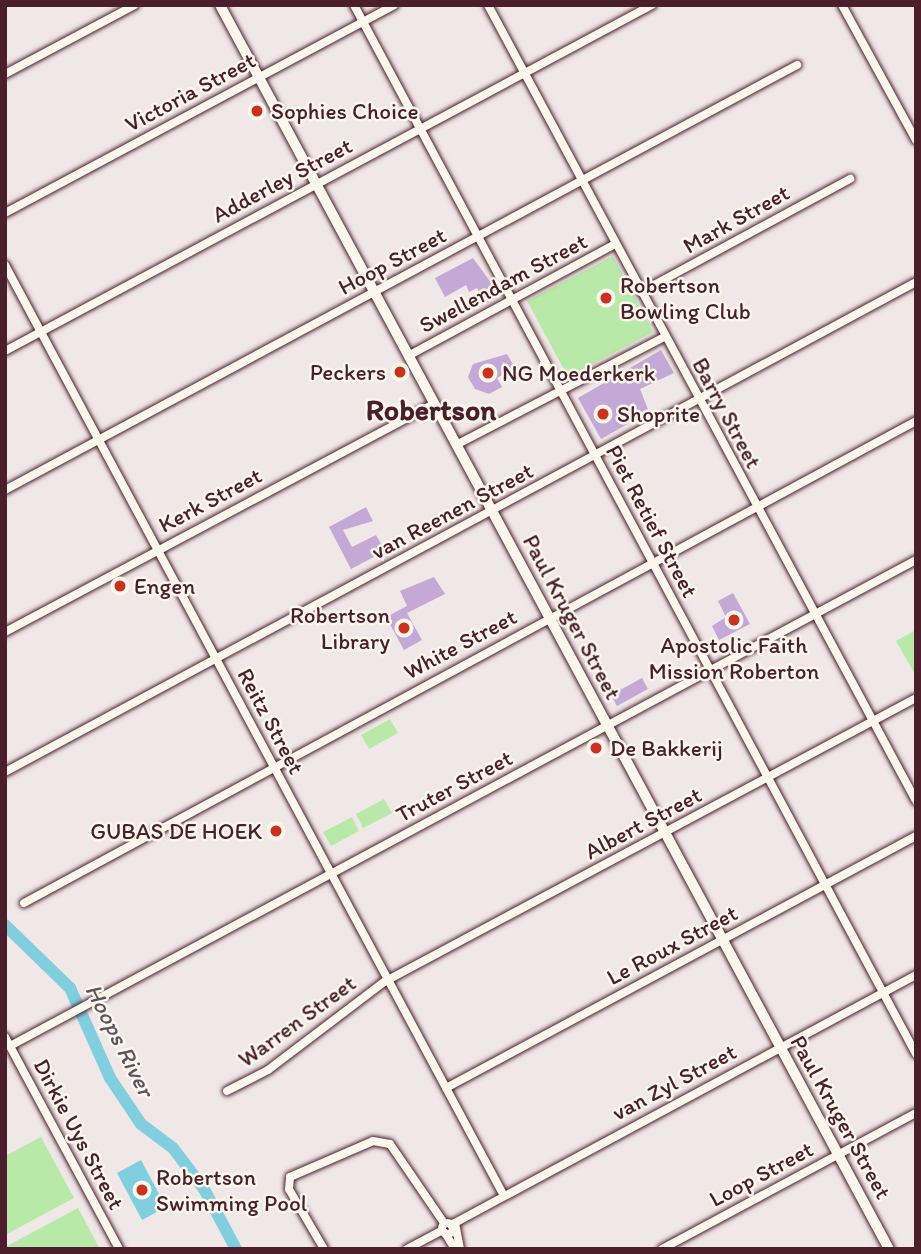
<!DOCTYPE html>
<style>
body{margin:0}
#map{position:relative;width:921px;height:1254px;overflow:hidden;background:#f0e7e7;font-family:Itim,sans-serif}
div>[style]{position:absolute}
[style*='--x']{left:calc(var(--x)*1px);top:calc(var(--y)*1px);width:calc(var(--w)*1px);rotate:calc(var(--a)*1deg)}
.green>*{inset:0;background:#b9e9a9}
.water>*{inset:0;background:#81cedf}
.river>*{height:12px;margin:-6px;padding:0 6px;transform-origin:6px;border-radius:6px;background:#81cedf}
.building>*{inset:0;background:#c4a8d5}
.roads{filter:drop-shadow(0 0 2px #4a1f2b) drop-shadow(0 0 2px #4a1f2b)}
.minor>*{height:8px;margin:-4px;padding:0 4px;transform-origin:4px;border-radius:4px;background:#fbf7ec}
.minor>.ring{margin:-4px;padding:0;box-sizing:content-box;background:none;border:8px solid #fbf7ec;border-radius:50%}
.tertiary>*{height:10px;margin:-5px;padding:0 5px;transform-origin:5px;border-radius:5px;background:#fbf7ec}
.dots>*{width:19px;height:19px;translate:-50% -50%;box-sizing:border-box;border:4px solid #fbf7ec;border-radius:50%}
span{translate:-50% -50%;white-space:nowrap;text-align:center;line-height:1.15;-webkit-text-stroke:5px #fbf7ec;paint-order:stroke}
.street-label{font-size:23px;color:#4a1f2b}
.poi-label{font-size:23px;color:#4a1f2b}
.left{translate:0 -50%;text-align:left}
.right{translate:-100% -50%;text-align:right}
.water-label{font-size:24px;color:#5a5461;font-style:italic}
.district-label{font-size:30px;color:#4a1f2b;font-weight:700}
.frame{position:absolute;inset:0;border:7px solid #4a1f2b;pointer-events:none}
</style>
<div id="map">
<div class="green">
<div style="clip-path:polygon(613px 256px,653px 332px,568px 377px,527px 301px)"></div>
<div style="clip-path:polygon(916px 630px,916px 676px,896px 641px)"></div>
<div style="clip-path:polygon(390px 719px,398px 733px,369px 749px,361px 735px)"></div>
<div style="clip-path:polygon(384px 799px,392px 813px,363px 828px,356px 814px)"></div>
<div style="clip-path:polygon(352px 817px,359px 831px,331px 846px,323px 832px)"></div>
<div style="clip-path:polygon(41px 1137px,74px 1198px,5px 1235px,5px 1156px)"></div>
<div style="clip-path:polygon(78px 1208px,100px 1249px,5px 1249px,5px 1247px)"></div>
</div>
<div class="water">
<div style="clip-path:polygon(141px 1160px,166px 1207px,142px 1220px,117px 1173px)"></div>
</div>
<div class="river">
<div style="--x:5;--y:925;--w:91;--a:44.1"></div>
<div style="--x:70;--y:988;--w:98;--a:66"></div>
<div style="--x:110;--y:1078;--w:55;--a:56"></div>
<div style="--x:141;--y:1124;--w:40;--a:37"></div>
<div style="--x:173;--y:1148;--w:51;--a:52.9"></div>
<div style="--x:204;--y:1189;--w:68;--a:61.9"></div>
</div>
<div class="building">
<div style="clip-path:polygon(473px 258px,500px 295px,486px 303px,477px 288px,469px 292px,466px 285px,445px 297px,435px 278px)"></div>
<div style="clip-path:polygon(661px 350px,674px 373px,640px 389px,649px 412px,601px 439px,578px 398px)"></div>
<div style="clip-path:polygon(507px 354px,515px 368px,497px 378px,502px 387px,489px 394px,475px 389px,468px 377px,473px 364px)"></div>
<div style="clip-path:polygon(366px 507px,373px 521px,343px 530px,352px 547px,376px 535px,385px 551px,351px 569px,329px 527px)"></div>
<div style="clip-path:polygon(434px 577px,445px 594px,407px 613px,422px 640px,404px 650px,386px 617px,407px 606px,400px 591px)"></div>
<div style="clip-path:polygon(733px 593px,750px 624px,719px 640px,712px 626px,726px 617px,718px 601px)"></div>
<div style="clip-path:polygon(642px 678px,648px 689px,617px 706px,611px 695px)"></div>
</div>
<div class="roads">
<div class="minor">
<div style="--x:354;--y:5;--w:1190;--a:61.82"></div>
<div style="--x:488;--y:5;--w:904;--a:61.73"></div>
<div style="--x:842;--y:5;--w:154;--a:61.3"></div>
<div style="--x:5;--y:74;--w:147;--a:-28"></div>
<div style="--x:5;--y:213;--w:441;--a:-28.1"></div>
<div style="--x:5;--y:265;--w:1054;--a:61.81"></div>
<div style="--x:641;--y:292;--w:238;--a:-28.4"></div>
<div style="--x:5;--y:351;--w:734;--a:-28.14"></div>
<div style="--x:408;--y:356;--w:235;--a:-28.4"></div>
<div style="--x:456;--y:445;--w:234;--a:-27.4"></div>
<div style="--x:5;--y:490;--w:899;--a:-28.22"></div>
<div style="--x:5;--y:632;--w:486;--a:-28"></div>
<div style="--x:5;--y:772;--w:1034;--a:-28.27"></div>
<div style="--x:24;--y:903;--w:1014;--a:-28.38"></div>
<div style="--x:5;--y:1037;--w:241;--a:61.7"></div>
<div style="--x:10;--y:1046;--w:1028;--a:-28.21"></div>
<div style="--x:446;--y:1088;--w:533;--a:-28.2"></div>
<div style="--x:227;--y:1091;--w:46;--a:-27.1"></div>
<div style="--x:268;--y:1070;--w:146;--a:-37.2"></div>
<div style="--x:384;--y:982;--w:603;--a:-28.09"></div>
<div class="ring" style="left:441.5px;top:1222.5px;width:3px;height:3px"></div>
<div style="--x:455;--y:1223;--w:26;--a:79"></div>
<div style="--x:451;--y:1225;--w:528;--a:-28.26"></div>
<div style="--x:445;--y:1233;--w:19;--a:58"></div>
<div style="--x:324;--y:1249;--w:69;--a:-120.3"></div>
<div style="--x:289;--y:1189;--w:12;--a:-85"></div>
<div style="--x:290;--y:1177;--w:90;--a:-23.4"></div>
<div style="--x:373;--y:1141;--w:17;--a:10"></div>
<div style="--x:390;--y:1144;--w:96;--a:55.6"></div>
<div style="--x:407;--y:1249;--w:40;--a:-28"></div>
<div style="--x:662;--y:1249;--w:288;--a:-28.2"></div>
</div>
<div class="tertiary">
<div style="--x:220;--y:5;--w:1412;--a:61.73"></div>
</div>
</div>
<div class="dots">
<div style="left:257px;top:111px;background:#c8321e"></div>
<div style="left:606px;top:298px;background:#c8321e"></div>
<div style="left:400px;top:372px;background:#c8321e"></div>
<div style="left:488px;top:373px;background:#c8321e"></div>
<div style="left:603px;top:414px;background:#c8321e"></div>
<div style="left:120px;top:586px;background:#c8321e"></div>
<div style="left:734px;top:620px;background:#c8321e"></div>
<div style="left:404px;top:628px;background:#c8321e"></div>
<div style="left:596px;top:748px;background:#c8321e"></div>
<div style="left:276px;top:831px;background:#c8321e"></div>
<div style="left:142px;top:1190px;background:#c8321e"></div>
</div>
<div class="street-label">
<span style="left:190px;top:92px;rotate:-28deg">Victoria Street</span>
<span style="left:282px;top:180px;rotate:-28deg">Adderley Street</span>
<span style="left:736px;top:219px;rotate:-29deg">Mark Street</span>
<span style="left:392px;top:261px;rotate:-28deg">Hoop Street</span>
<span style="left:503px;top:283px;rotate:-28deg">Swellendam Street</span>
<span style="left:727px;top:413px;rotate:62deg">Barry Street</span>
<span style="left:210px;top:500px;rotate:-28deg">Kerk Street</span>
<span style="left:452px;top:511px;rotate:-28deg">van Reenen Street</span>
<span style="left:652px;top:521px;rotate:62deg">Piet Retief Street</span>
<span style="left:572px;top:617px;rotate:62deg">Paul Kruger Street</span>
<span style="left:460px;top:644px;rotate:-28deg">White Street</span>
<span style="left:271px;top:721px;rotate:62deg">Reitz Street</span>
<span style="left:454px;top:786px;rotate:-28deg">Truter Street</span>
<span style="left:643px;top:823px;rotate:-28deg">Albert Street</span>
<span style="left:672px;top:945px;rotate:-28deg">Le Roux Street</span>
<span style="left:297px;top:1021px;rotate:-36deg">Warren Street</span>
<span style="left:674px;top:1082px;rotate:-28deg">van Zyl Street</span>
<span style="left:841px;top:1117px;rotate:61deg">Paul Kruger Street</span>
<span style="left:79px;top:1134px;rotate:62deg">Dirkie Uys Street</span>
<span style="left:761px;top:1174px;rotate:-28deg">Loop Street</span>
</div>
<div class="poi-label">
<span class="left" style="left:271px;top:111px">Sophies Choice</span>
<span class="left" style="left:620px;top:298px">Robertson<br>Bowling Club</span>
<span class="right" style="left:386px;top:372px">Peckers</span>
<span class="left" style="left:502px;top:373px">NG Moederkerk</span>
<span class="left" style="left:617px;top:414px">Shoprite</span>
<span class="left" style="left:134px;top:586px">Engen</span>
<span class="right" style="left:390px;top:628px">Robertson<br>Library</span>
<span style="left:734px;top:658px">Apostolic Faith<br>Mission Roberton</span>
<span class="left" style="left:610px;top:748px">De Bakkerij</span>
<span class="right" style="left:262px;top:831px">GUBAS DE HOEK</span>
<span class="left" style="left:156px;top:1190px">Robertson<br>Swimming Pool</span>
</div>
<div class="water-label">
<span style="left:120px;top:1040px;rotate:63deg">Hoops River</span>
</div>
<div class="district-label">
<span style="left:431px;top:410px">Robertson</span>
</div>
<div class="frame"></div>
</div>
